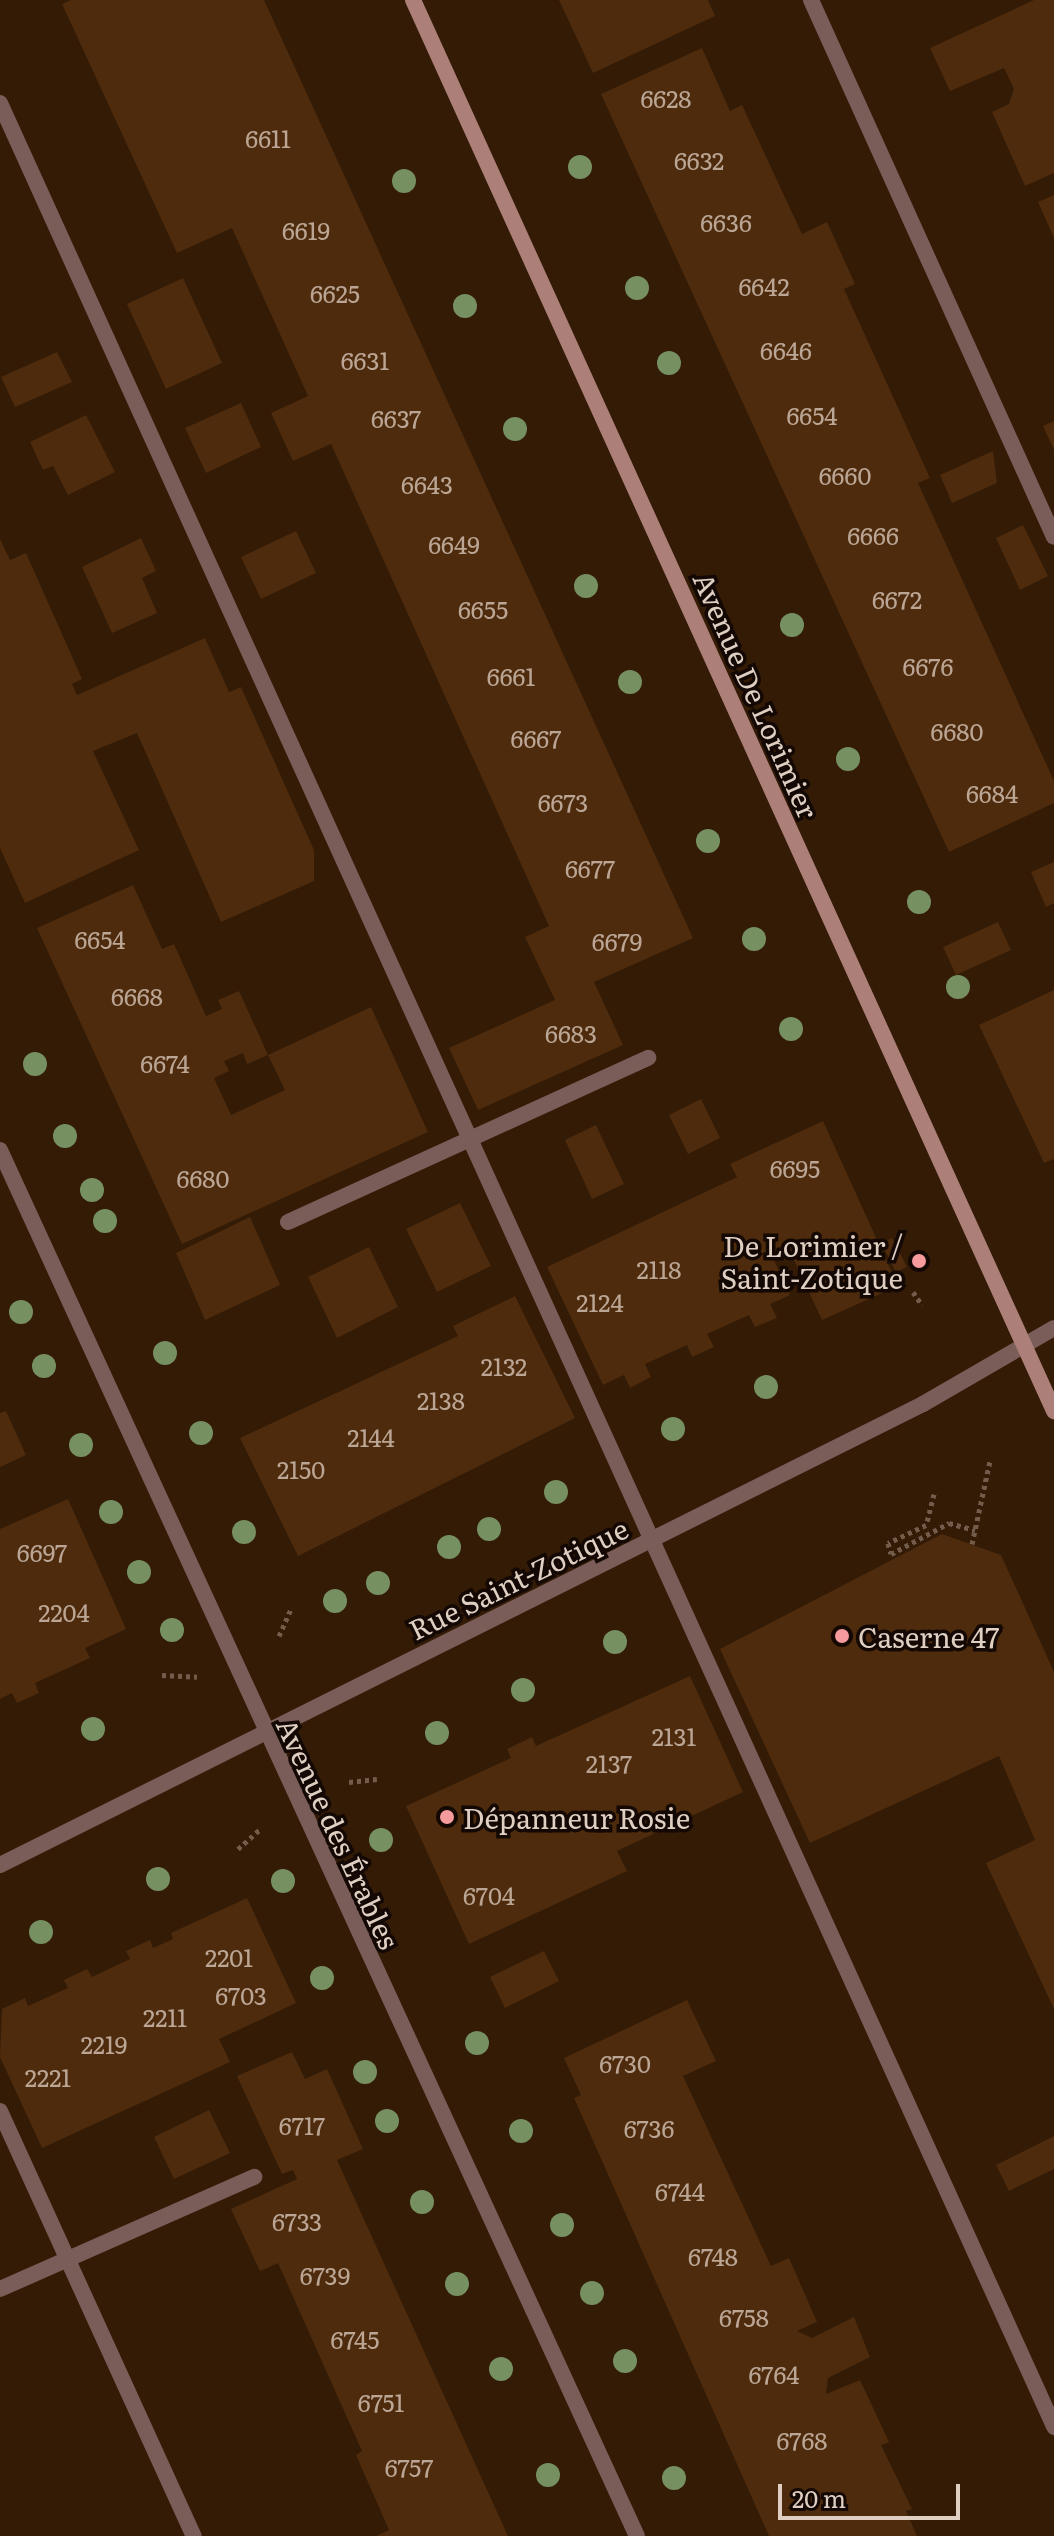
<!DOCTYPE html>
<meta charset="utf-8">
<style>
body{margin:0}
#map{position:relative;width:1054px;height:2536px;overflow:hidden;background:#331b06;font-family:Literata,serif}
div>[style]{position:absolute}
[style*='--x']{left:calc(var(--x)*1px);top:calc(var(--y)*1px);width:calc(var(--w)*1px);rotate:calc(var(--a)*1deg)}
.building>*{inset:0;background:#4e2b0c}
.path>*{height:5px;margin-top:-2.5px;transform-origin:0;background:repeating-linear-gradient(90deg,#725d4c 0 4px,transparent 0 8px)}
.service>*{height:16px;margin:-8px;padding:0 8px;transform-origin:8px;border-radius:8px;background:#7a5d59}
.minor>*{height:16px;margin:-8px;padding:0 8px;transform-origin:8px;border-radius:8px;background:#7a5d59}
.tertiary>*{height:16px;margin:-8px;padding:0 8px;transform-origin:8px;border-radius:8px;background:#7a5d59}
.secondary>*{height:16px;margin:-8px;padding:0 8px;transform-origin:8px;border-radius:8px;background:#ac7f78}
.trees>*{width:24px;height:24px;margin:-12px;border-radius:50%;background:#769062}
.dots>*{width:22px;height:22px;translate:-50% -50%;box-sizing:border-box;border:4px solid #130803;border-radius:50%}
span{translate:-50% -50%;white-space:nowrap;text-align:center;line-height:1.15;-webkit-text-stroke:7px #130803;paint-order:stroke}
.number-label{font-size:24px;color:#bba695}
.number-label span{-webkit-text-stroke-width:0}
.street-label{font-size:28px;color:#dfcfc3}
.poi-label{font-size:28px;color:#dfcfc3}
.right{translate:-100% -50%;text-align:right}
.left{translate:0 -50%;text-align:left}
.scale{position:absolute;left:778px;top:2484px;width:182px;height:36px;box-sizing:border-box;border:4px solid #dfcfc3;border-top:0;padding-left:10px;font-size:24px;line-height:28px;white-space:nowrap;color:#dfcfc3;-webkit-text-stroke:6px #130803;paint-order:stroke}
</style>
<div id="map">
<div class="building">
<div style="clip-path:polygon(71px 0,264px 0,693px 938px,594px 982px,623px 1045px,478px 1110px,449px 1048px,555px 1000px,525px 937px,549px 926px,331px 444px,293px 461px,271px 413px,308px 396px,232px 228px,177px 253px,62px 4px)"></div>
<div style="clip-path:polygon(559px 0,708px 0,715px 16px,593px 73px)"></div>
<div style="clip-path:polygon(1034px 0,1054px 0,1054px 173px,1025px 186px,992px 112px,1009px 104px,1014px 89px,1004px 68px,950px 91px,930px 48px)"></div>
<div style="clip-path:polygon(702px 48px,730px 111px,742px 105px,802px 234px,827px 222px,855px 284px,844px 289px,930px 478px,918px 483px,1054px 781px,1054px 803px,949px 852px,601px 94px)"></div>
<div style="clip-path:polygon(1054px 195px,1054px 238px,1038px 202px)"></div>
<div style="clip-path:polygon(183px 278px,222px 363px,166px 389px,127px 304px)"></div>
<div style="clip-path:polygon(57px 352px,72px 382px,15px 407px,1px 377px)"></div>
<div style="clip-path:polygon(241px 403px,261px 447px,206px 473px,185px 428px)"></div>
<div style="clip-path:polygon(86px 415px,115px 472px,68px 495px,53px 466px,43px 470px,30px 442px)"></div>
<div style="clip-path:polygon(1054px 421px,1054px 450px,1043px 426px)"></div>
<div style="clip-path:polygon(993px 451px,997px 483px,952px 503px,940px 475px)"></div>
<div style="clip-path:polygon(1023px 525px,1048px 576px,1020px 590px,996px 538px)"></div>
<div style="clip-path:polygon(296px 531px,316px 573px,261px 599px,241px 557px)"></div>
<div style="clip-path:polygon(141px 538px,156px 571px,142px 578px,157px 613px,112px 633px,82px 567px)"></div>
<div style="clip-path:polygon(0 539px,10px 560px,26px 553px,82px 679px,72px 684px,77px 695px,205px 638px,229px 692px,241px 687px,314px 850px,314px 881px,221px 922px,137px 733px,93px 751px,139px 850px,25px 903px,0 848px)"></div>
<div style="clip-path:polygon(1054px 862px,1054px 903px,1046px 907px,1031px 872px)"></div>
<div style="clip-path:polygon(133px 885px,162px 949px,174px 944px,206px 1016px,222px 1009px,218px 1000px,239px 991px,268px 1055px,247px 1064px,243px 1053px,224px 1061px,229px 1071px,214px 1078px,231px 1115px,285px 1090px,268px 1055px,371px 1007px,428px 1132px,182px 1244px,37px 928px)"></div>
<div style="clip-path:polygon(998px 922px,1011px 950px,956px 975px,943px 947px)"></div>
<div style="clip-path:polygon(1054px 990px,1054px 1159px,1044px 1163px,979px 1025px)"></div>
<div style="clip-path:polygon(701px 1099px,720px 1138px,688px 1154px,669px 1115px)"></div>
<div style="clip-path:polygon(823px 1121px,898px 1286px,822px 1320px,787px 1245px,770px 1252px,790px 1295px,770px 1304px,777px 1318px,755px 1327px,749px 1315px,707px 1334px,714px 1347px,692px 1357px,687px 1345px,645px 1364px,651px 1377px,630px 1388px,624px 1375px,603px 1385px,547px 1267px,737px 1177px,730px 1164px)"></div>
<div style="clip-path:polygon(596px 1125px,624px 1184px,592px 1199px,565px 1140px)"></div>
<div style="clip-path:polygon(460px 1203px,491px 1266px,437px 1292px,406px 1229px)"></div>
<div style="clip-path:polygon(250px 1217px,280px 1285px,205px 1320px,176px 1253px)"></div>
<div style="clip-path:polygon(892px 1238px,907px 1267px,896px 1272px,881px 1243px)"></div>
<div style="clip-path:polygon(369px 1247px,398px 1307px,337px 1338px,308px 1277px)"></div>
<div style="clip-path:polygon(515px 1296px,575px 1418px,298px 1556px,240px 1438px,458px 1336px,453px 1326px)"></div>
<div style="clip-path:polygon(6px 1411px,26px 1455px,0 1467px,0 1413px)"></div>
<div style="clip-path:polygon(68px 1499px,126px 1629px,85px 1648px,90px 1658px,35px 1683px,39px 1693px,17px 1703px,12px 1693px,0 1699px,0 1529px)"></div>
<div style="clip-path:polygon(942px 1534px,1001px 1555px,1054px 1672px,1054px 2009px,986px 1863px,1035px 1840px,999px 1756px,810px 1843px,720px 1649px)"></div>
<div style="clip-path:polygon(690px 1676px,743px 1792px,617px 1851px,627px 1871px,469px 1944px,406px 1806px,511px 1758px,507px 1749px,532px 1737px,536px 1746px)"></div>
<div style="clip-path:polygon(247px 1898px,296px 2003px,219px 2039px,230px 2062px,42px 2148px,0 2057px,2px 2009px,25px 1998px,28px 2006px,68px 1988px,64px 1980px,87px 1969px,92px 1977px,130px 1959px,126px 1951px,150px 1940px,153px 1948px,173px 1939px,171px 1933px)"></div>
<div style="clip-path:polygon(544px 1951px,559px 1981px,505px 2008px,490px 1977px)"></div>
<div style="clip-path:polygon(687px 2000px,716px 2061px,683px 2076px,771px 2266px,789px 2258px,817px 2322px,797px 2331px,812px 2338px,854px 2317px,870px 2357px,828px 2378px,826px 2394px,860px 2380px,889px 2442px,881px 2445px,912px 2509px,906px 2511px,917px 2536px,769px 2536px,574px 2098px,581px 2095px,564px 2058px)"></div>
<div style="clip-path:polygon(292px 2052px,305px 2079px,327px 2069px,363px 2149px,337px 2160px,508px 2536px,376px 2536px,389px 2530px,356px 2455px,362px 2451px,278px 2263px,260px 2271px,231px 2209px,297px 2179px,293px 2170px,282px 2174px,237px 2076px)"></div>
<div style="clip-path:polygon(209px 2110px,230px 2153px,174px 2179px,154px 2137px)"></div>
<div style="clip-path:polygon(1054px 2136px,1054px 2169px,1009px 2191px,996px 2165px)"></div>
</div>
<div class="path">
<div style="--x:913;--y:1292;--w:16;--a:55"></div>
<div style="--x:934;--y:1494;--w:32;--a:104"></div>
<div style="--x:926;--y:1525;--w:42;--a:154.7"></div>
<div style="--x:888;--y:1543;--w:11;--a:75"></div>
<div style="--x:891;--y:1554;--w:66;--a:-28.1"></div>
<div style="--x:949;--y:1523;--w:27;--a:15"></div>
<div style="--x:972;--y:1544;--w:85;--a:-77.8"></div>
<div style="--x:279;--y:1636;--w:30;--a:-66"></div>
<div style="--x:162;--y:1675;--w:35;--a:3"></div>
<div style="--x:349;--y:1782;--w:28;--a:-6"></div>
<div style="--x:238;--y:1849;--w:30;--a:-42"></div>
</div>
<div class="service">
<div style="--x:811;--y:0;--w:589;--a:65.65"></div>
<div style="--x:0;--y:103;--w:2552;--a:65.6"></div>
<div style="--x:288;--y:1222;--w:396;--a:-24.5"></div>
<div style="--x:0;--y:2111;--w:467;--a:65.5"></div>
<div style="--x:0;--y:2289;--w:278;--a:-23.8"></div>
</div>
<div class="minor">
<div style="--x:0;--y:1150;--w:1525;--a:65.32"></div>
</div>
<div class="tertiary">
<div style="--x:0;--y:1865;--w:1032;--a:-26.54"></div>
<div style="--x:923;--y:1404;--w:151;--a:-30.1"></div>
</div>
<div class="secondary">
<div style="--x:413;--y:0;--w:1550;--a:65.57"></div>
</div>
<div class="trees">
<div style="left:580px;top:167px"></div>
<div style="left:404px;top:181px"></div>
<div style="left:637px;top:288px"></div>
<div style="left:465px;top:306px"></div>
<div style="left:669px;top:363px"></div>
<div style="left:515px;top:429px"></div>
<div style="left:586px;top:586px"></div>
<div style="left:792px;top:625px"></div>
<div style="left:630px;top:682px"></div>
<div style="left:848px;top:759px"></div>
<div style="left:708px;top:841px"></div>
<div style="left:919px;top:902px"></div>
<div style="left:754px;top:939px"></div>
<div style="left:958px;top:987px"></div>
<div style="left:791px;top:1029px"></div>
<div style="left:35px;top:1064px"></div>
<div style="left:65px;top:1136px"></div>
<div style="left:92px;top:1190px"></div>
<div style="left:105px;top:1221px"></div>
<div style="left:21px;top:1312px"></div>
<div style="left:165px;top:1353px"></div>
<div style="left:44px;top:1366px"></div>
<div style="left:766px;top:1387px"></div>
<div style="left:673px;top:1429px"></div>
<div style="left:201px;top:1433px"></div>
<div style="left:81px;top:1445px"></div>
<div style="left:556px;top:1492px"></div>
<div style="left:111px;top:1512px"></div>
<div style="left:489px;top:1529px"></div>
<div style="left:244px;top:1532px"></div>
<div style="left:449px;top:1547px"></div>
<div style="left:139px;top:1572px"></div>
<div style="left:378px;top:1583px"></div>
<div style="left:335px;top:1601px"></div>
<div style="left:172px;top:1630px"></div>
<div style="left:615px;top:1642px"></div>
<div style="left:523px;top:1690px"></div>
<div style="left:93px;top:1729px"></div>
<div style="left:437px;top:1733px"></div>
<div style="left:381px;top:1840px"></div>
<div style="left:158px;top:1879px"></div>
<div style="left:283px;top:1881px"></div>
<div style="left:41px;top:1932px"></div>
<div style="left:322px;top:1978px"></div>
<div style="left:477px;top:2043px"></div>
<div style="left:365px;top:2072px"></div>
<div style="left:387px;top:2121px"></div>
<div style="left:521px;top:2131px"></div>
<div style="left:422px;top:2202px"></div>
<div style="left:562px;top:2225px"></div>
<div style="left:457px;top:2284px"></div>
<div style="left:592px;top:2293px"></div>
<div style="left:625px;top:2361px"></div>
<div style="left:501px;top:2369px"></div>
<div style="left:548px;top:2475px"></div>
<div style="left:674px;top:2478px"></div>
</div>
<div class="dots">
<div style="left:919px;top:1261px;background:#f59b9e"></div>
<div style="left:842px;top:1636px;background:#f59b9e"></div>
<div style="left:447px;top:1817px;background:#f59b9e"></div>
</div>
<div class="number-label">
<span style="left:666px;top:98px">6628</span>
<span style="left:268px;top:138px">6611</span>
<span style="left:699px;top:160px">6632</span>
<span style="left:726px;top:222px">6636</span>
<span style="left:306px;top:230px">6619</span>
<span style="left:764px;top:286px">6642</span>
<span style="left:335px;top:293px">6625</span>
<span style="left:786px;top:350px">6646</span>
<span style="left:365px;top:360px">6631</span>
<span style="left:812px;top:415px">6654</span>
<span style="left:396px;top:418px">6637</span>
<span style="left:845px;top:475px">6660</span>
<span style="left:427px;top:484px">6643</span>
<span style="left:873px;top:535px">6666</span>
<span style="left:454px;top:544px">6649</span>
<span style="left:897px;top:599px">6672</span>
<span style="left:483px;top:609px">6655</span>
<span style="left:928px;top:666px">6676</span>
<span style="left:511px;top:676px">6661</span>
<span style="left:957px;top:731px">6680</span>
<span style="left:536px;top:738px">6667</span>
<span style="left:992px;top:793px">6684</span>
<span style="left:563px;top:802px">6673</span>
<span style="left:590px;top:868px">6677</span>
<span style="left:100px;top:939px">6654</span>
<span style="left:617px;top:941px">6679</span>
<span style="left:137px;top:996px">6668</span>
<span style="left:571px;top:1033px">6683</span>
<span style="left:165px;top:1063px">6674</span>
<span style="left:795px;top:1168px">6695</span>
<span style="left:203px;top:1178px">6680</span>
<span style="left:659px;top:1269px">2118</span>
<span style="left:600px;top:1302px">2124</span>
<span style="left:504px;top:1366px">2132</span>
<span style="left:441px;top:1400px">2138</span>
<span style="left:371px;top:1437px">2144</span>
<span style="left:301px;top:1469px">2150</span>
<span style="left:42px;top:1552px">6697</span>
<span style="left:64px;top:1612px">2204</span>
<span style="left:674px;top:1736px">2131</span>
<span style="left:609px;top:1763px">2137</span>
<span style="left:489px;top:1895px">6704</span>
<span style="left:229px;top:1957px">2201</span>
<span style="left:241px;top:1995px">6703</span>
<span style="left:165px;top:2017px">2211</span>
<span style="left:104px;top:2044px">2219</span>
<span style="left:625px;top:2063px">6730</span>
<span style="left:48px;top:2077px">2221</span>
<span style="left:302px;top:2125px">6717</span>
<span style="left:649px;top:2128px">6736</span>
<span style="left:680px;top:2191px">6744</span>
<span style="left:297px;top:2221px">6733</span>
<span style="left:713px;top:2256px">6748</span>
<span style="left:325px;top:2275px">6739</span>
<span style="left:744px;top:2317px">6758</span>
<span style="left:355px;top:2339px">6745</span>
<span style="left:774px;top:2374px">6764</span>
<span style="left:381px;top:2402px">6751</span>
<span style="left:802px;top:2440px">6768</span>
<span style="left:409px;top:2467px">6757</span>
</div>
<div class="street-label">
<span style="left:757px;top:695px;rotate:66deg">Avenue De Lorimier</span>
<span style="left:518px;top:1578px;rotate:-26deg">Rue Saint-Zotique</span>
<span style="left:339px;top:1833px;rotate:65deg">Avenue des Érables</span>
</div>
<div class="poi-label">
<span class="right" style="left:903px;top:1261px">De Lorimier /<br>Saint-Zotique</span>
<span class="left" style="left:858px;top:1636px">Caserne 47</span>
<span class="left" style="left:463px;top:1817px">Dépanneur Rosie</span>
</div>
<div class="scale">20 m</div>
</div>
